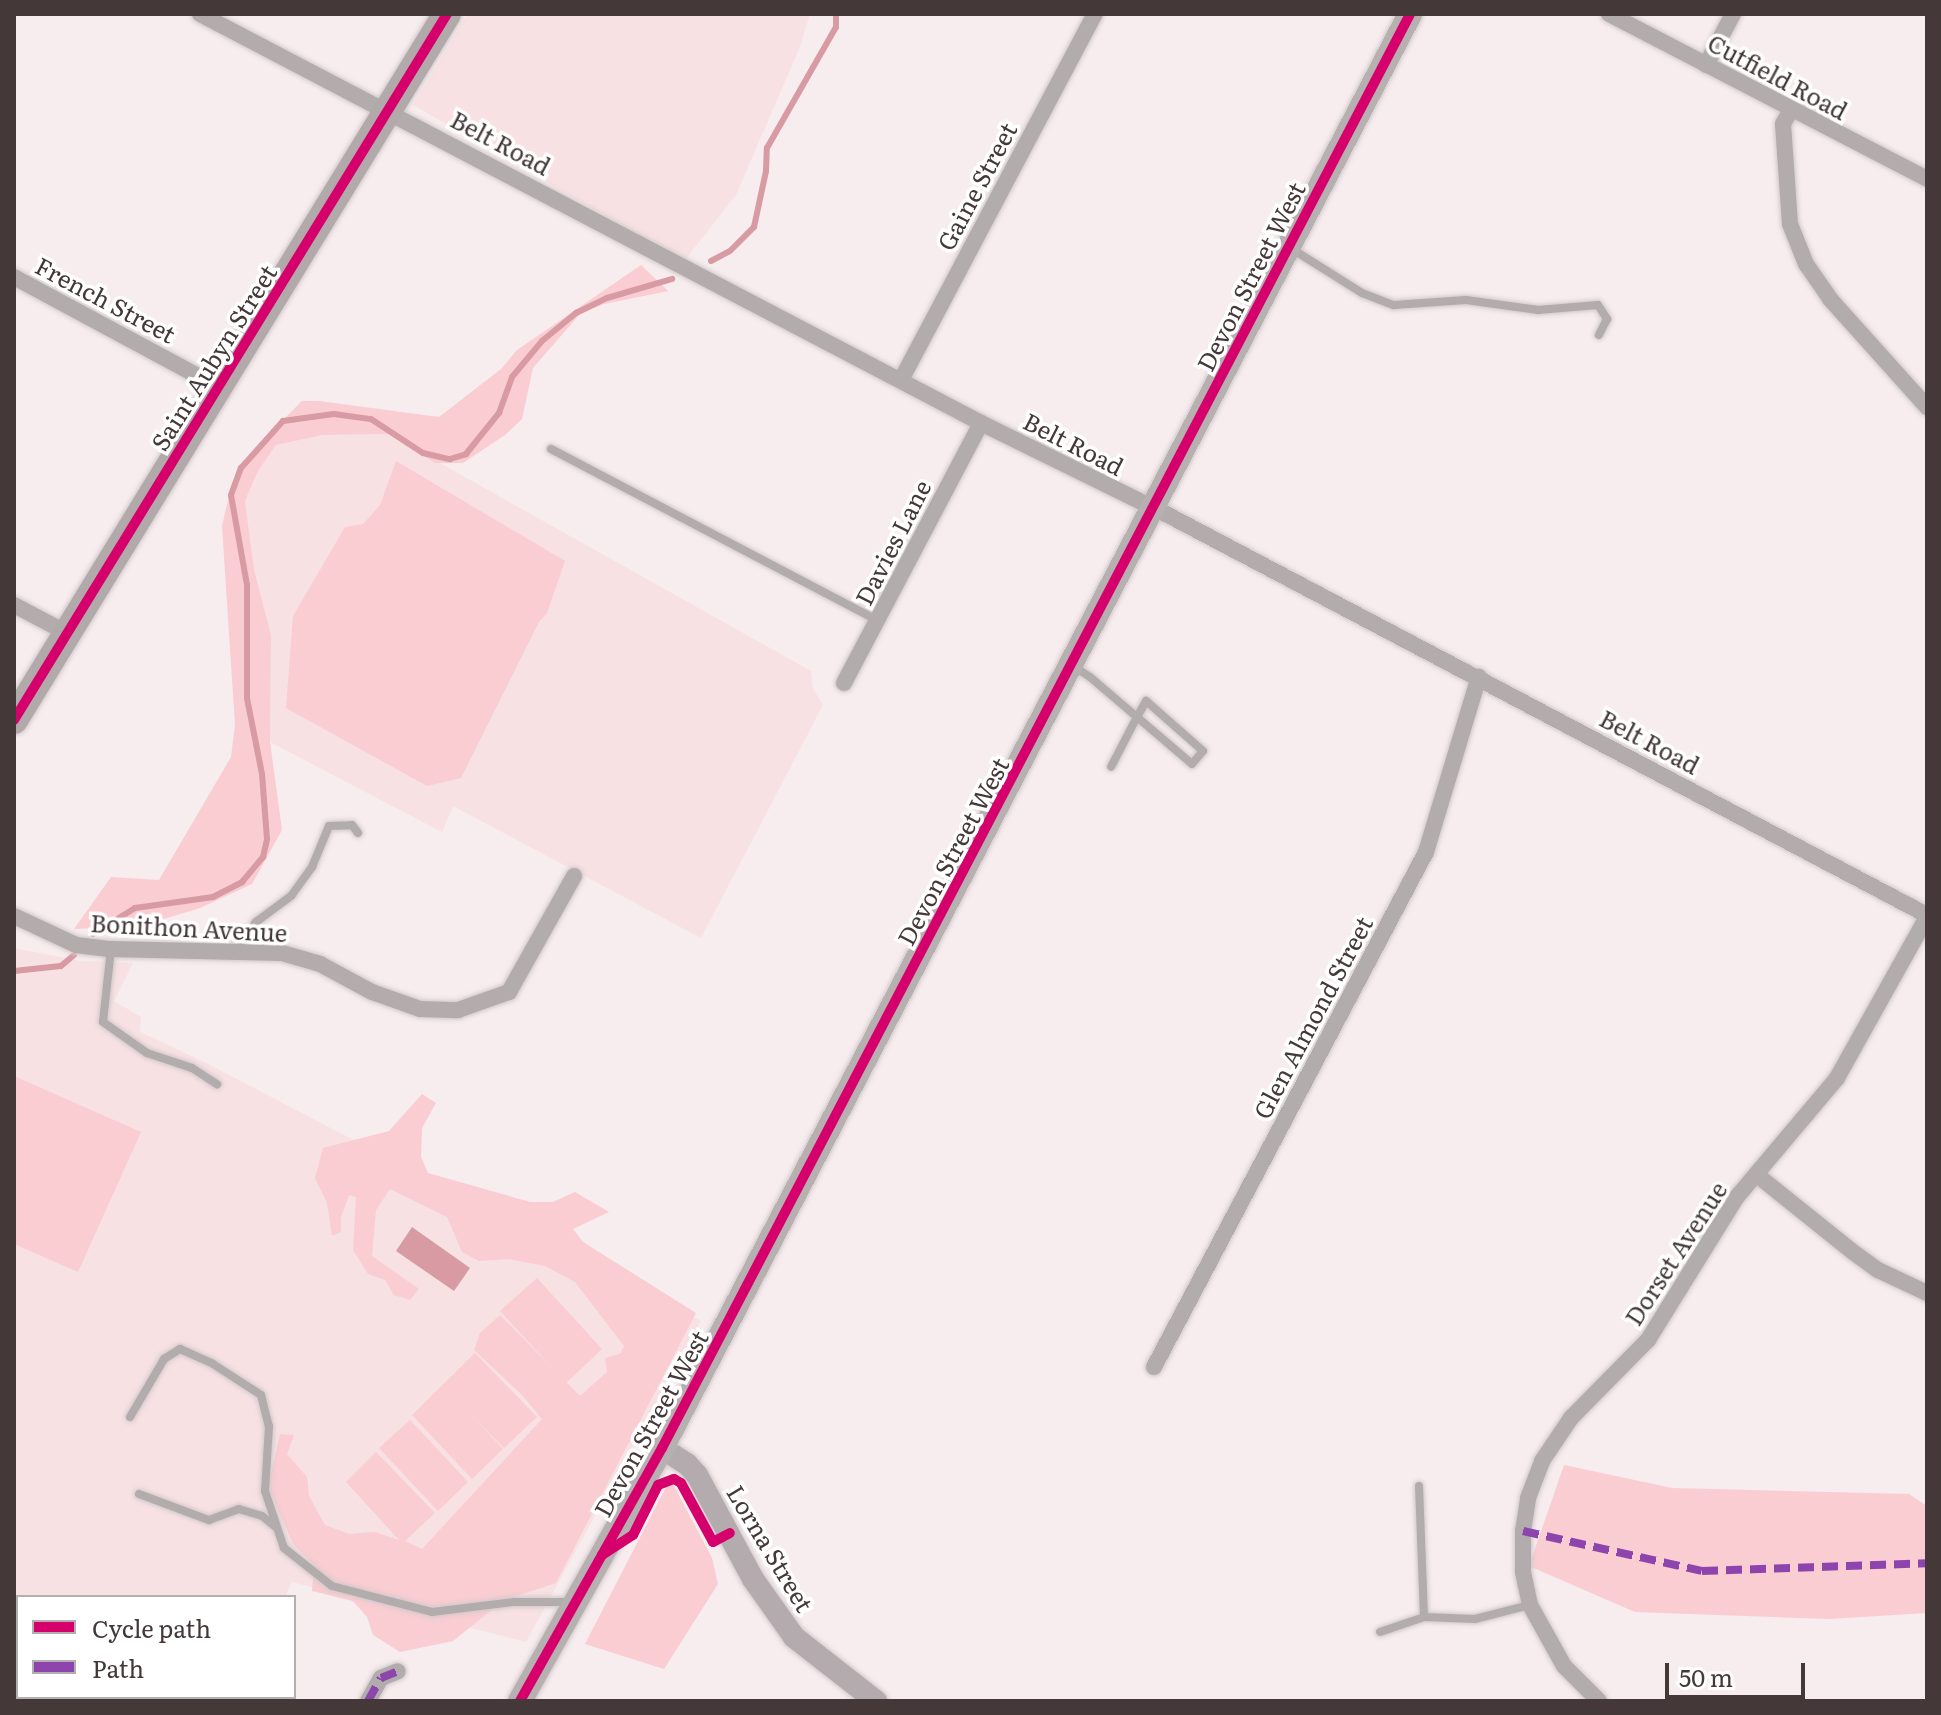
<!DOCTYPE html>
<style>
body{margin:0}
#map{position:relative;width:1941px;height:1715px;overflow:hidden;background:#f7ecee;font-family:Literata,serif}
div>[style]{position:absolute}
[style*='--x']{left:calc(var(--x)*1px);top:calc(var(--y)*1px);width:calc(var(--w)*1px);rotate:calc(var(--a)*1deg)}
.built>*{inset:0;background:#f7e1e3}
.green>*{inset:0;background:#f9cdd2}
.water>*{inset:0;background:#d89aa3}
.stream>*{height:6px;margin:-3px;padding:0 3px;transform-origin:3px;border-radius:3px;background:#d89aa3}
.roads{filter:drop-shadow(0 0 2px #d2c9cb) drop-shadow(0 0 2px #d2c9cb)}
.lane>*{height:8px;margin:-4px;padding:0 4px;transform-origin:4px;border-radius:4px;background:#b2acad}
.street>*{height:16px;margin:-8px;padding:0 8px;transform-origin:8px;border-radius:8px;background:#b2acad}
.secondary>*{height:22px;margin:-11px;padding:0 11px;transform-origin:11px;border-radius:11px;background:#b3abad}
.primary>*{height:24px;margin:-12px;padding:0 12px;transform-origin:12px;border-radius:12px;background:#b6b0b0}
.highway>*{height:28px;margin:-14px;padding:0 14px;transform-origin:14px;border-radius:14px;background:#b2aaaa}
.quiet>*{height:8px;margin-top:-4px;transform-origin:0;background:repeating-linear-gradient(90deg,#8e44ad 0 16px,transparent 0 24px)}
.cycleway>*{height:10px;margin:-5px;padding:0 5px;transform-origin:5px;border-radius:5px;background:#d6006c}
span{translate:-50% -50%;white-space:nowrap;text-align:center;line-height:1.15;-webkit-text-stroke:7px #fff;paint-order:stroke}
.street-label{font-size:24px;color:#443839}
.frame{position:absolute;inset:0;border:16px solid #443839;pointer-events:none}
.legend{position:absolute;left:16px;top:1595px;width:280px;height:104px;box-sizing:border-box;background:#fff;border:2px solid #b4afb0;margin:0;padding:10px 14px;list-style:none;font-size:24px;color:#443839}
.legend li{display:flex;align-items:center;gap:16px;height:40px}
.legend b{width:40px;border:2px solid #b4afb0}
.scale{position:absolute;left:1665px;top:1663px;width:140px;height:36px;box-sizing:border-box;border:4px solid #443839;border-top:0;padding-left:10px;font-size:24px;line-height:28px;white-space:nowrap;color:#443839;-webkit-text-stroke:6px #fff;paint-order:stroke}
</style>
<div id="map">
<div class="built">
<div style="clip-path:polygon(468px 14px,810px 14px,799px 49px,736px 195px,684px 261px,413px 105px)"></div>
<div style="clip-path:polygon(388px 434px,811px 671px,813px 689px,823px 705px,701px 938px,453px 806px,442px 832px,270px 742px,271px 635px,254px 569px,245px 501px,258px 471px,276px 445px,323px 435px)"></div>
<div style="clip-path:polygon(14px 948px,80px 961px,133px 963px,114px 1001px,141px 1017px,140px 1032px,204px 1062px,701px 1321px,526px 1642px,292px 1582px,285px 1597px,18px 1597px,18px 1697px,235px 1697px,233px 1701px,14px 1701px)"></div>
</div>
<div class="green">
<div style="clip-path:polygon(641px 265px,668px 291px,604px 304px,580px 314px,533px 368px,522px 419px,505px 435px,463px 463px,435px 463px,388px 434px,323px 435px,276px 445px,258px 471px,245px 501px,254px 569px,271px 635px,270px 742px,282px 830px,252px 884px,200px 908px,140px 926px,74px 929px,111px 877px,159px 880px,231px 757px,235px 725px,222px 526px,232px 483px,285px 418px,302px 401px,319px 401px,439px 417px,501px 369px,517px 350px)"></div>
<div style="clip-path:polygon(396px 461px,565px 561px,547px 613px,539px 622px,461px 778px,427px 786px,286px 708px,293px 616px,345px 527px,363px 524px,380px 505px)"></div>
<div style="clip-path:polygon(14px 1076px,141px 1132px,78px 1272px,14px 1244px)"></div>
<div style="clip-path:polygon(422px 1094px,436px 1103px,422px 1128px,421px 1157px,428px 1173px,530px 1202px,553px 1202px,575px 1192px,609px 1212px,573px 1229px,583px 1242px,696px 1313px,556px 1583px,504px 1600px,453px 1641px,400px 1652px,373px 1635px,367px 1617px,353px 1601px,312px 1591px,314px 1565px,293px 1544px,268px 1487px,280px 1434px,294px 1435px,287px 1454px,307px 1477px,309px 1496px,325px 1525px,349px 1534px,375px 1532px,399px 1540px,346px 1482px,376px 1452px,435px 1513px,405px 1541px,422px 1549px,542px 1419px,523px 1396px,474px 1350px,480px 1333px,500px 1315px,580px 1396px,607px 1372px,605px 1358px,620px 1354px,624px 1346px,575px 1282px,545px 1266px,509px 1259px,479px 1261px,462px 1252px,447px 1217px,390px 1189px,376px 1210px,372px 1256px,419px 1289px,410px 1300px,394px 1295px,385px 1280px,368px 1274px,353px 1250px,356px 1197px,349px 1195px,341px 1217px,341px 1232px,332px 1236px,327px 1203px,315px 1178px,323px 1148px,389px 1131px)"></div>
<div style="clip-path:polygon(537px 1278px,602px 1349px,566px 1383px,500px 1311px)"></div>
<div style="clip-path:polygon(475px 1353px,537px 1417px,504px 1448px,472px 1416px,503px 1449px,472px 1479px,412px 1415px)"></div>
<div style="clip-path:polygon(410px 1420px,468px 1482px,438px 1511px,379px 1448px)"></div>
<div style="clip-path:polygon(1564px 1465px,1672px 1488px,1909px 1494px,1927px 1506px,1927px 1613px,1829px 1619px,1635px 1612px,1529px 1566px)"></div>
<div style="clip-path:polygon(673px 1484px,712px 1558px,718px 1584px,664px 1669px,585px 1644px,666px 1487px)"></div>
</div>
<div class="water">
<div style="clip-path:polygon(412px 1227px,470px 1268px,454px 1291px,396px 1251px)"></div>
</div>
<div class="stream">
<div style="--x:711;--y:261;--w:21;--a:-28"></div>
<div style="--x:730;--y:251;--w:34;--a:-45"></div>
<div style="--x:754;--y:227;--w:57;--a:-77.9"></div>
<div style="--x:766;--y:171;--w:23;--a:-88"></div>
<div style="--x:767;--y:148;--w:139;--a:-60.3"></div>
<div style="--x:836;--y:27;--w:13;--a:-90"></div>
<div style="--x:93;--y:934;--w:49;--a:-31.8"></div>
<div style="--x:135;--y:908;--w:79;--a:-8"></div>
<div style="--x:213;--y:897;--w:33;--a:-27"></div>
<div style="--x:242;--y:882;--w:33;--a:-50"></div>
<div style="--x:263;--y:857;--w:18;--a:-77"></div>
<div style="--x:267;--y:839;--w:65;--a:-94.4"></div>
<div style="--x:262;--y:774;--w:77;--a:-101.2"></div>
<div style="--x:247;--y:698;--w:113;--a:-90"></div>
<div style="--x:247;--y:585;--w:91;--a:-100.1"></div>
<div style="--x:231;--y:495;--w:29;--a:-70"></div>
<div style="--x:241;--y:468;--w:63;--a:-48.2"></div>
<div style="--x:283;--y:421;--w:51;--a:-7.8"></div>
<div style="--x:334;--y:414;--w:37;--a:8"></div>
<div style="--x:371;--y:419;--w:62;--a:33.2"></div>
<div style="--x:423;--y:453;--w:28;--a:13"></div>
<div style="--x:450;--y:459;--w:17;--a:-17"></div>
<div style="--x:466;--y:454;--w:53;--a:-51.2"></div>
<div style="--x:499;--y:413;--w:38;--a:-70"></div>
<div style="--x:512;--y:377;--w:47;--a:-50.2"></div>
<div style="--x:542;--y:341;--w:44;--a:-39.5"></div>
<div style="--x:576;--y:313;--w:34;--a:-26"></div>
<div style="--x:607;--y:298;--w:68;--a:-16.3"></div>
<div style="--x:14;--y:971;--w:47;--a:-6.1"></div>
<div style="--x:61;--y:966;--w:17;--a:-40"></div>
</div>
<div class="roads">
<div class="lane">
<div style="--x:1292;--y:249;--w:83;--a:32.2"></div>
<div style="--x:1362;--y:293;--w:34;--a:21"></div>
<div style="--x:1394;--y:305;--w:72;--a:-4"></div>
<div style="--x:1466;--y:300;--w:73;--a:7.9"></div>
<div style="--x:1538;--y:310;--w:60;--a:-4.8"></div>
<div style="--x:1598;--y:305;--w:17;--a:57"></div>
<div style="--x:1607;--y:319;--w:18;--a:117"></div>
<div style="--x:551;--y:449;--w:369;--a:27.7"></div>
<div style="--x:1072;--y:665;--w:22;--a:34"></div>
<div style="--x:1090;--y:677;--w:62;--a:40.4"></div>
<div style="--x:1137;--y:717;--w:72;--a:40.5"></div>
<div style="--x:1192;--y:764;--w:17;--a:-50"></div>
<div style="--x:1203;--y:751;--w:76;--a:-138.7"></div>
<div style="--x:1146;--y:701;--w:18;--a:119"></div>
<div style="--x:1137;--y:717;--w:56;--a:117.5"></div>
<div style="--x:111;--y:949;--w:73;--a:96.3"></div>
<div style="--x:103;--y:1022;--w:54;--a:35.2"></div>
<div style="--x:147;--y:1053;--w:47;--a:18.4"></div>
<div style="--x:192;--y:1068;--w:30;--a:33"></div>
<div style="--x:237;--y:951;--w:35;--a:-57"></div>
<div style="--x:256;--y:922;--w:44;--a:-36.6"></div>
<div style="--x:291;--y:896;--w:36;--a:-54"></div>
<div style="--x:312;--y:867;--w:44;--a:-67.5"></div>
<div style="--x:329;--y:826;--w:23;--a:-2"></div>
<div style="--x:352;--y:825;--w:10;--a:53"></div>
<div style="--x:130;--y:1417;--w:67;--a:-59.6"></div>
<div style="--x:164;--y:1359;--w:19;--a:-32"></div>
<div style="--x:180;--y:1349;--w:36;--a:24"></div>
<div style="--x:213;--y:1364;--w:57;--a:32.9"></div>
<div style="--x:261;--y:1395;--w:32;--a:76"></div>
<div style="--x:269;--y:1426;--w:65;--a:93.5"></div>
<div style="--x:265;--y:1491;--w:60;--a:71.6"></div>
<div style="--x:284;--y:1548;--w:61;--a:38.4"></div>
<div style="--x:332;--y:1586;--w:103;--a:14.6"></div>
<div style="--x:432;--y:1612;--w:83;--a:-7"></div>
<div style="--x:514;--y:1602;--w:58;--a:0"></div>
<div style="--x:1419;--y:1486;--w:131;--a:87.8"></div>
<div style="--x:139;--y:1494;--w:75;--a:20.4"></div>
<div style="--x:209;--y:1520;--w:32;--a:-20"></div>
<div style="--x:239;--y:1509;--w:24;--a:17"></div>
<div style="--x:262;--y:1516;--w:19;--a:39"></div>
<div style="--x:1380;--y:1632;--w:46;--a:-18.8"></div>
<div style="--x:1424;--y:1617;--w:51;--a:2.2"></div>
<div style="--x:1475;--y:1619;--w:57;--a:-14.3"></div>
</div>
<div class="street">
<div style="--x:200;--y:14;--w:882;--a:27.64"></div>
<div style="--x:981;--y:423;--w:206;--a:26.2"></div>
<div style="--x:1166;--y:514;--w:860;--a:27.79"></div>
<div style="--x:1609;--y:14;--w:358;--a:27.4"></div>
<div style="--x:1706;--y:65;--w:58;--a:-62.1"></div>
<div style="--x:1791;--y:110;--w:16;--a:120"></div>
<div style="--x:1783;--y:124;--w:100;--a:86"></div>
<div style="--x:1790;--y:224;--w:43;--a:68.2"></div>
<div style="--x:1806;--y:264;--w:44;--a:55.2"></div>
<div style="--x:1831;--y:300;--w:144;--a:48.1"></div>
<div style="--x:14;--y:277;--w:232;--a:28.3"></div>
<div style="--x:901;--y:380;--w:414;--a:-62.1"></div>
<div style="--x:14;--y:605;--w:60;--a:27.8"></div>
<div style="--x:844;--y:683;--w:294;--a:-62.2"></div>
<div style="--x:14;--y:916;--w:68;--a:25.1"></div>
<div style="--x:76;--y:945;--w:35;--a:7"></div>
<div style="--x:111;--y:949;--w:171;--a:1.3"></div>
<div style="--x:282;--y:953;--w:40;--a:16"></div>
<div style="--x:320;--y:964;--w:59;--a:28.3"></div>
<div style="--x:372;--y:992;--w:51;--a:19.5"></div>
<div style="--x:420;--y:1009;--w:38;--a:2"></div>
<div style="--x:458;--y:1010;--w:54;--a:-19.4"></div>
<div style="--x:509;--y:992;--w:133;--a:-60.7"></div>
<div style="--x:1757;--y:1175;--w:123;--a:38.7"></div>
<div style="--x:1853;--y:1252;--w:31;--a:36"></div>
<div style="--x:1878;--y:1270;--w:54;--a:25.1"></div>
<div style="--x:1154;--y:1367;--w:582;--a:-62.16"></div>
<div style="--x:1426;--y:852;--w:183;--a:-73.2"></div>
<div style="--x:368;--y:1701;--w:26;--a:-61"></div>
<div style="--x:381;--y:1678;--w:18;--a:-22"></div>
<div style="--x:1599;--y:1701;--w:49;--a:-135"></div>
<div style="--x:1564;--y:1666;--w:70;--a:-119.1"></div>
<div style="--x:1530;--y:1605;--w:34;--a:-102"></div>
<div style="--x:1523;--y:1572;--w:41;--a:-90"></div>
<div style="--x:1523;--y:1531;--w:33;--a:-81"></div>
<div style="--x:1528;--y:1498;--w:40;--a:-69"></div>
<div style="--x:1542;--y:1461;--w:52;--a:-56"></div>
<div style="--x:1571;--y:1418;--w:110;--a:-45.4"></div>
<div style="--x:1648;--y:1340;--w:167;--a:-58.2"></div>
<div style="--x:1736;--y:1198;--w:157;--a:-49.9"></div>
<div style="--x:1837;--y:1078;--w:184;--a:-60.8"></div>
</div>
<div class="secondary">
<div style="--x:662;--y:1448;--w:30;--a:33"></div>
<div style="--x:687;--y:1464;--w:15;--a:48"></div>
<div style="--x:697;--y:1475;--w:118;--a:61.7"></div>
<div style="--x:753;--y:1579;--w:71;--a:54.7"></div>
<div style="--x:794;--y:1637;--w:104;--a:38"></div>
</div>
<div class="primary">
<div style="--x:520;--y:1701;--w:290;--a:-60.7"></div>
<div style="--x:662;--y:1448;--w:1617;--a:-62.45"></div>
</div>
<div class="highway">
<div style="--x:14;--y:720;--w:828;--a:-58.48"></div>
</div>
</div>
<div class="quiet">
<div style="--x:1523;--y:1531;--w:183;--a:12.6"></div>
<div style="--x:1702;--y:1571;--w:225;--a:-2"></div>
<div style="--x:368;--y:1701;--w:26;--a:-61"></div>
<div style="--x:381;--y:1678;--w:18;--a:-22"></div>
</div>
<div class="cycleway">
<div style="--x:14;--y:720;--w:828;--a:-58.48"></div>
<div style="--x:602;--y:1555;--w:37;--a:-33"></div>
<div style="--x:633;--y:1535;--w:56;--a:-63.4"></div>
<div style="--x:658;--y:1485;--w:17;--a:-21"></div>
<div style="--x:674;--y:1479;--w:8;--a:30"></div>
<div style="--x:681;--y:1483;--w:67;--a:61.5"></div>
<div style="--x:713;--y:1542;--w:19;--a:-28"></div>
<div style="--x:520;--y:1701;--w:290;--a:-60.7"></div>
<div style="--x:662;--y:1448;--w:1617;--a:-62.45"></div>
</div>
<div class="street-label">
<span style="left:1778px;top:76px;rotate:28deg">Cutfield Road</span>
<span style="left:501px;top:142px;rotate:28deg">Belt Road</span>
<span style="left:976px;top:186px;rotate:-62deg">Gaine Street</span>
<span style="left:1250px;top:276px;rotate:-63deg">Devon Street West</span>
<span style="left:106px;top:299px;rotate:28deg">French Street</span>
<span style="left:213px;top:357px;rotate:-58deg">Saint Aubyn Street</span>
<span style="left:1074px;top:443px;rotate:27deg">Belt Road</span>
<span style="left:892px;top:542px;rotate:-63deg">Davies Lane</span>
<span style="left:1650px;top:741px;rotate:28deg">Belt Road</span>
<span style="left:952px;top:851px;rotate:-62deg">Devon Street West</span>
<span style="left:189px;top:927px;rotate:3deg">Bonithon Avenue</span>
<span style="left:1312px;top:1017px;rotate:-62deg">Glen Almond Street</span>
<span style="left:1675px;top:1253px;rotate:-57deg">Dorset Avenue</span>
<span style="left:650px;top:1423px;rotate:-61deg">Devon Street West</span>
<span style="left:771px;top:1548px;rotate:59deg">Lorna Street</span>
</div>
<div class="frame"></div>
<ul class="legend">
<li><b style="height:10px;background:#d6006c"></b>Cycle path</li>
<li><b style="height:10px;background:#8e44ad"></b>Path</li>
</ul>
<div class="scale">50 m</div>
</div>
